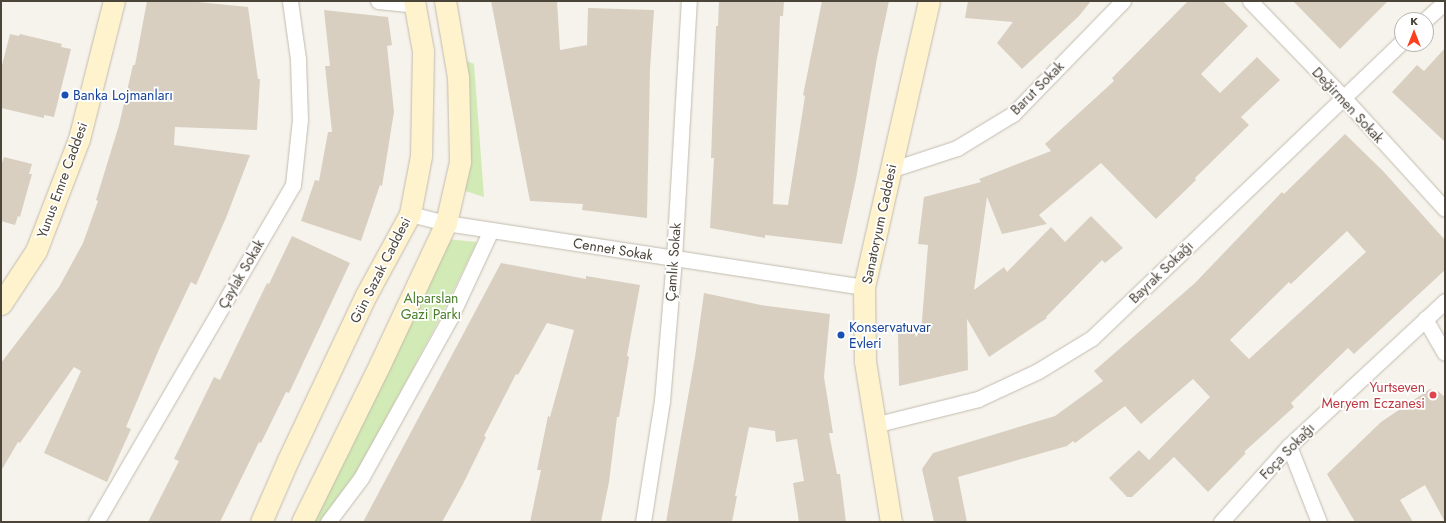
<!DOCTYPE html>
<meta charset="utf-8">
<style>
body{margin:0}
#map{position:relative;width:1446px;height:523px;overflow:hidden;background:#f6f3ec;font-family:Jost,sans-serif}
div>[style]{position:absolute}
[style*='--x']{left:calc(var(--x)*1px);top:calc(var(--y)*1px);width:calc(var(--w)*1px);rotate:calc(var(--a)*1deg)}
.green>*{inset:0;background:#d2eab5}
.building>*{inset:0;background:#d8cfc1}
.roads{filter:drop-shadow(0 0 1px #c2bbae) drop-shadow(0 0 1px #c2bbae)}
.minor>*{height:15px;margin:-7.5px;padding:0 7.5px;transform-origin:7.5px;border-radius:7.5px;background:#fff}
.secondary>*{height:21px;margin:-10.5px;padding:0 10.5px;transform-origin:10.5px;border-radius:10.5px;background:#fff3cd}
.dots>*{width:11px;height:11px;translate:-50% -50%;box-sizing:border-box;border:2px solid #fff;border-radius:50%}
span{translate:-50% -50%;white-space:nowrap;text-align:center;line-height:1.15;-webkit-text-stroke:3.5px #fff;paint-order:stroke}
.street-label{font-size:14px;color:#4b4439}
.transit-label{font-size:14px;color:#164399}
.left{translate:0 -50%;text-align:left}
.park-label{font-size:14px;color:#4a7f2a}
.health-label{font-size:14px;color:#be3a42}
.right{translate:-100% -50%;text-align:right}
.frame{position:absolute;inset:0;border:2px solid #4b4439;pointer-events:none}
.north{position:absolute;left:1394px;top:12px;width:40px;height:40px;box-sizing:border-box;background:#fff;border:1px solid #b7b4b0;border-radius:50%;rotate:0deg;font-size:11px;font-weight:700;line-height:16px;text-align:center;color:#4b4439}
.north::after{content:'';display:block;margin:auto;width:14px;height:18px;background:#fc3f1d;clip-path:polygon(50% 0,100% 100%,50% 72%,0 100%)}
</style>
<div id="map">
<div class="green">
<div style="clip-path:polygon(459px 46px,464px 48px,467px 61px,474px 64px,484px 197px,459px 189px)"></div>
<div style="clip-path:polygon(447px 239px,477px 242px,438px 322px,360px 467px,320px 522px,310px 522px)"></div>
</div>
<div class="building">
<div style="clip-path:polygon(147px 1px,188px 1px,248px 7px,258px 79px,260px 79px,257px 130px,175px 127px,174px 145px,250px 155px,226px 218px,196px 285px,191px 282px,160px 347px,126px 427px,131px 429px,107px 482px,44px 453px,81px 371px,74px 367px,20px 443px,18px 442px,1px 471px,1px 363px,59px 287px,83px 243px,98px 201px,96px 200px,119px 125px,133px 65px,135px 65px)"></div>
<div style="clip-path:polygon(491px 1px,557px 1px,560px 50px,587px 45px,588px 8px,654px 10px,650px 69px,647px 218px,582px 210px,583px 204px,530px 201px)"></div>
<div style="clip-path:polygon(719px 1px,784px 1px,783px 16px,780px 16px,773px 204px,788px 205px,805px 96px,803px 95px,822px 1px,889px 1px,877px 58px,856px 179px,842px 244px,765px 235px,765px 238px,710px 228px,714px 158px,711px 158px,716px 26px,718px 26px)"></div>
<div style="clip-path:polygon(968px 1px,1091px 1px,1079px 16px,1022px 69px,997px 43px,1013px 22px,965px 18px)"></div>
<div style="clip-path:polygon(1188px 1px,1223px 1px,1248px 26px,1201px 74px,1220px 93px,1257px 57px,1280px 80px,1241px 117px,1249px 125px,1195px 178px,1196px 180px,1156px 219px,1101px 163px,1039px 215px,1047px 224px,1002px 234px,987px 197px,974px 290px,1004px 267px,1007px 272px,1051px 227px,1065px 242px,1091px 216px,1123px 248px,1105px 263px,1102px 260px,1046px 317px,1047px 318px,989px 357px,967px 319px,968px 370px,899px 386px,898px 333px,921px 333px,928px 245px,918px 244px,924px 197px,981px 182px,979px 179px,1051px 151px,1045px 144px,1114px 81px,1112px 78px)"></div>
<div style="clip-path:polygon(1293px 1px,1388px 1px,1340px 49px)"></div>
<div style="clip-path:polygon(324px 10px,388px 17px,392px 45px,387px 46px,394px 112px,382px 186px,380px 185px,361px 241px,301px 221px,315px 180px,319px 181px,328px 132px,332px 132px,325px 66px,330px 66px)"></div>
<div style="clip-path:polygon(10px 34px,19px 36px,20px 34px,62px 44px,61px 47px,71px 49px,54px 117px,44px 115px,44px 118px,1px 108px,1px 69px)"></div>
<div style="clip-path:polygon(1445px 48px,1445px 142px,1392px 92px,1417px 65px,1424px 71px)"></div>
<div style="clip-path:polygon(evenodd,1345px 134px,1383px 171px,1445px 240px,1445px 270px,1354px 354px,1348px 348px,1291px 403px,1294px 407px,1244px 452px,1246px 453px,1208px 492px,1174px 457px,1132px 497px,1127px 497px,1109px 478px,1139px 450px,1149px 460px,1210px 397px,1193px 379px,1141px 424px,1125px 406px,1075px 443px,1073px 441px,1067px 446px,958px 477px,967px 522px,934px 522px,922px 469px,933px 453px,1055px 416px,1103px 381px,1094px 371px,1195px 283px,1282px 192px,1284px 194px,1345px 134px,1347px 231px,1366px 252px,1249px 359px,1230px 340px,1289px 282px,1291px 284px,1347px 231px)"></div>
<div style="clip-path:polygon(4px 157px,32px 164px,29px 174px,32px 174px,25px 199px,20px 217px,18px 216px,15px 225px,1px 221px,1px 166px)"></div>
<div style="clip-path:polygon(292px 236px,350px 263px,289px 393px,286px 392px,261px 443px,259px 442px,220px 522px,148px 522px,179px 461px,174px 459px,214px 377px,220px 380px,267px 283px,269px 284px)"></div>
<div style="clip-path:polygon(501px 263px,586px 279px,586px 276px,640px 285px,627px 356px,629px 357px,619px 417px,617px 417px,609px 482px,601px 522px,530px 522px,541px 470px,537px 470px,548px 416px,550px 417px,574px 330px,547px 323px,518px 375px,516px 374px,484px 436px,486px 437px,463px 484px,442px 522px,363px 522px)"></div>
<div style="clip-path:polygon(704px 293px,761px 305px,830px 314px,824px 377px,833px 433px,829px 433px,837px 474px,840px 474px,846px 522px,799px 522px,793px 483px,804px 481px,797px 439px,776px 442px,775px 431px,749px 427px,735px 496px,737px 496px,732px 522px,666px 522px,695px 357px)"></div>
<div style="clip-path:polygon(1430px 389px,1439px 392px,1445px 397px,1445px 522px,1425px 485px,1400px 500px,1413px 522px,1355px 522px,1327px 474px,1381px 422px)"></div>
</div>
<div class="roads">
<div class="minor">
<div style="--x:378;--y:1;--w:37;--a:6"></div>
<div style="--x:1250;--y:1;--w:134;--a:45.9"></div>
<div style="--x:1343;--y:97;--w:151;--a:47.7"></div>
<div style="--x:1425;--y:20;--w:27;--a:-42"></div>
<div style="--x:890;--y:170;--w:71;--a:-18.2"></div>
<div style="--x:957;--y:148;--w:66;--a:-31.3"></div>
<div style="--x:1013;--y:114;--w:158;--a:-45.8"></div>
<div style="--x:410;--y:214;--w:37;--a:14"></div>
<div style="--x:446;--y:223;--w:423;--a:8.7"></div>
<div style="--x:1425;--y:319;--w:39;--a:60"></div>
<div style="--x:874;--y:425;--w:107;--a:-14"></div>
<div style="--x:978;--y:399;--w:66;--a:-25"></div>
<div style="--x:1038;--y:371;--w:63;--a:-31.4"></div>
<div style="--x:1092;--y:338;--w:429;--a:-43.7"></div>
<div style="--x:1289;--y:446;--w:82;--a:68.5"></div>
<div style="--x:96;--y:522;--w:390;--a:-59.7"></div>
<div style="--x:293;--y:185;--w:65;--a:-83.9"></div>
<div style="--x:300;--y:120;--w:61;--a:-91.9"></div>
<div style="--x:298;--y:59;--w:59;--a:-97.9"></div>
<div style="--x:328;--y:522;--w:55;--a:-53.1"></div>
<div style="--x:361;--y:478;--w:183;--a:-60.9"></div>
<div style="--x:450;--y:318;--w:97;--a:-65"></div>
<div style="--x:643;--y:522;--w:122;--a:-81.1"></div>
<div style="--x:662;--y:401;--w:144;--a:-85.2"></div>
<div style="--x:674;--y:258;--w:257;--a:-86.7"></div>
<div style="--x:1221;--y:522;--w:102;--a:-48.2"></div>
<div style="--x:1289;--y:446;--w:213;--a:-42.9"></div>
</div>
<div class="secondary">
<div style="--x:1;--y:304;--w:64;--a:-56.6"></div>
<div style="--x:36;--y:251;--w:120;--a:-69"></div>
<div style="--x:79;--y:139;--w:142;--a:-75.8"></div>
<div style="--x:261;--y:522;--w:68;--a:-66.5"></div>
<div style="--x:288;--y:460;--w:183;--a:-64.7"></div>
<div style="--x:366;--y:295;--w:92;--a:-61.5"></div>
<div style="--x:410;--y:214;--w:59;--a:-79.3"></div>
<div style="--x:421;--y:156;--w:105;--a:-88.9"></div>
<div style="--x:423;--y:51;--w:51;--a:-100.2"></div>
<div style="--x:302;--y:522;--w:176;--a:-63.7"></div>
<div style="--x:380;--y:364;--w:156;--a:-64.9"></div>
<div style="--x:446;--y:223;--w:63;--a:-77.1"></div>
<div style="--x:460;--y:162;--w:85;--a:-91.3"></div>
<div style="--x:458;--y:77;--w:77;--a:-99.7"></div>
<div style="--x:891;--y:522;--w:163;--a:-99.2"></div>
<div style="--x:865;--y:361;--w:74;--a:-90.8"></div>
<div style="--x:864;--y:287;--w:293;--a:-77.2"></div>
</div>
</div>
<div class="dots">
<div style="left:65px;top:95px;background:#1a4fb4"></div>
<div style="left:841px;top:335px;background:#1a4fb4"></div>
<div style="left:1433px;top:395px;background:#e0444e"></div>
</div>
<div class="street-label">
<span style="left:1037px;top:88px;rotate:-45deg">Barut Sokak</span>
<span style="left:1348px;top:105px;rotate:47deg">Değirmen Sokak</span>
<span style="left:62px;top:180px;rotate:-70deg">Yunus Emre Caddesi</span>
<span style="left:879px;top:224px;rotate:-78deg">Sanatoryum Caddesi</span>
<span style="left:613px;top:249px;rotate:9deg">Cennet Sokak</span>
<span style="left:673px;top:262px;rotate:-86deg">Çamlık Sokak</span>
<span style="left:380px;top:270px;rotate:-63deg">Gün Sazak Caddesi</span>
<span style="left:1161px;top:272px;rotate:-44deg">Bayrak Sokağı</span>
<span style="left:241px;top:274px;rotate:-60deg">Çaylak Sokak</span>
<span style="left:1287px;top:451px;rotate:-46deg">Foça Sokağı</span>
</div>
<div class="transit-label">
<span class="left" style="left:73px;top:95px">Banka Lojmanları</span>
<span class="left" style="left:849px;top:335px">Konservatuvar<br>Evleri</span>
</div>
<div class="park-label">
<span style="left:431px;top:306px">Alparslan<br>Gazi Parkı</span>
</div>
<div class="health-label">
<span class="right" style="left:1425px;top:395px">Yurtseven<br>Meryem Eczanesi</span>
</div>
<div class="frame"></div>
<div class="north">K</div>
</div>
